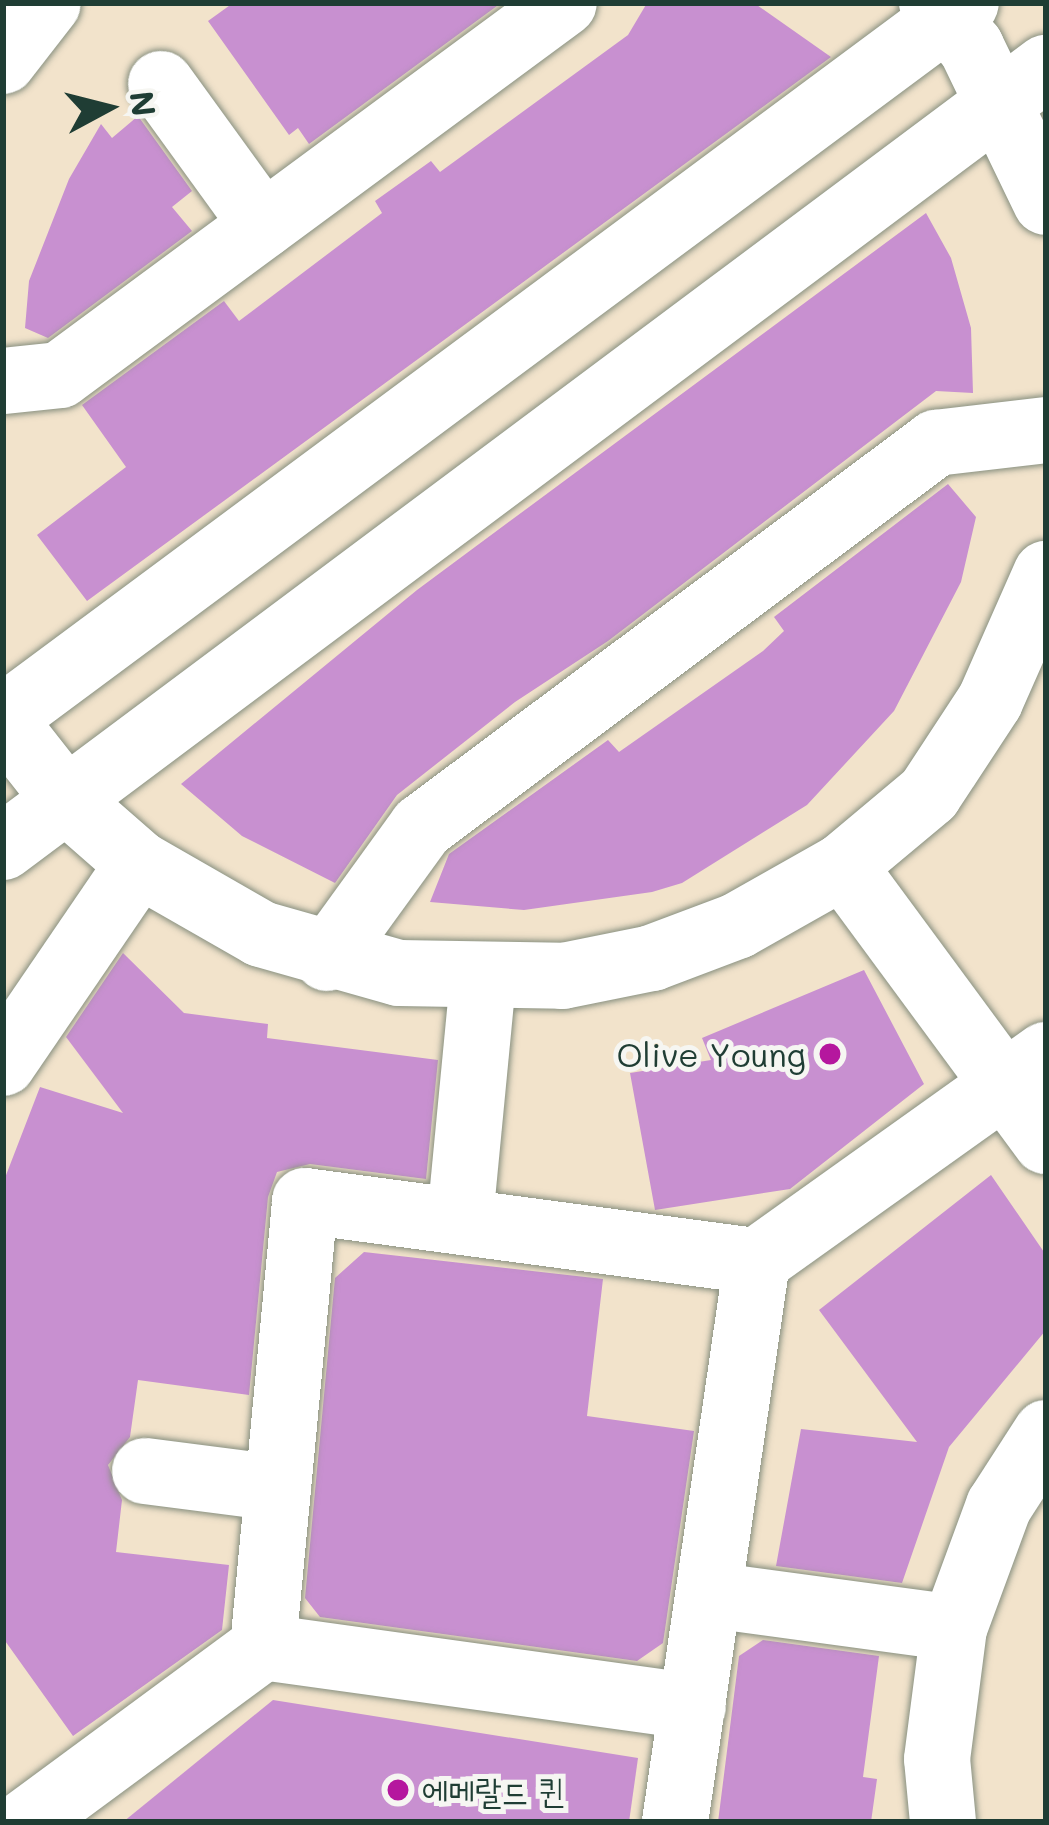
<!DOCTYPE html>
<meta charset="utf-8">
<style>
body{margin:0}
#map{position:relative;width:1049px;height:1825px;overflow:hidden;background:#f2e3cb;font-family:Mali,"Poor Story",sans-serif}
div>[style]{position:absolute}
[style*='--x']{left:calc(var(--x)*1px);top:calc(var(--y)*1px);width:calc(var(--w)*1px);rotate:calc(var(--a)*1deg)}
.building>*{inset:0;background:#c890d0}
.roads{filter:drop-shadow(0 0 3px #889080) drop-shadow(0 0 3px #889080)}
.minor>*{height:66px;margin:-33px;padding:0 33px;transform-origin:33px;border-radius:33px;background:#fff}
.dots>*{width:33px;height:33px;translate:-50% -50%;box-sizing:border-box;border:6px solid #f6f6f2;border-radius:50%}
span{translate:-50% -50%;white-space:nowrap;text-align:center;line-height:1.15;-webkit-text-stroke:10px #f6f6f2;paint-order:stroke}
.poi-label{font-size:33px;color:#1f3d34}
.right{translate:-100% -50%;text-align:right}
.left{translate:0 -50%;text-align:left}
.frame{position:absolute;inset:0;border:6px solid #1f3d34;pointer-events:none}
.north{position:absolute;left:48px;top:48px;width:120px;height:120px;-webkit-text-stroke:9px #f6f6f2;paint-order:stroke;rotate:83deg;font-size:33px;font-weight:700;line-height:48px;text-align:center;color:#1f3d34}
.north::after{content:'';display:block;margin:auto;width:42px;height:54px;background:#1f3d34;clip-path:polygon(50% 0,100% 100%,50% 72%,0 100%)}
</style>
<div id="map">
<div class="building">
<div style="clip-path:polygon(233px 3px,501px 3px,309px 144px,298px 128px,289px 135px,208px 21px)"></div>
<div style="clip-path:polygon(647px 3px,754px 3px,831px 57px,87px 601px,37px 535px,126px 467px,82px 405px,224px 301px,239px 321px,382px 213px,375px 201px,431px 161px,440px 172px,628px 35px)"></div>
<div style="clip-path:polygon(138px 116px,192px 191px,172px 207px,192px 231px,48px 338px,25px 328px,29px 281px,69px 179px,101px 124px,112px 138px)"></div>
<div style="clip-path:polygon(926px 213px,951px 258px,971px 328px,973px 393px,936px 391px,608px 641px,515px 702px,397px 795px,335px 883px,242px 836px,181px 784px,417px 590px)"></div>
<div style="clip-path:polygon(948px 484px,976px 517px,961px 582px,894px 711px,807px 805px,682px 883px,652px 892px,524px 910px,430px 902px,449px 854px,608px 740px,619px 752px,763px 651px,784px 631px,774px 617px)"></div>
<div style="clip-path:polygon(123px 953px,184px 1013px,268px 1024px,267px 1038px,438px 1060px,426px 1179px,310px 1164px,277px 1172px,268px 1197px,249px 1395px,138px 1380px,130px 1437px,108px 1465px,122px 1500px,116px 1552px,229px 1565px,222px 1630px,73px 1736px,3px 1638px,3px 1183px,40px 1087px,123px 1113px,66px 1037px)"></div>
<div style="clip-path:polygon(864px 970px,924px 1084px,790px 1189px,655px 1210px,630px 1073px,711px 1060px,702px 1038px)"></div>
<div style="clip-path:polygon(991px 1175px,1046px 1255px,1046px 1330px,949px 1447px,902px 1583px,776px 1566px,801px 1429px,917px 1442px,819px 1310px)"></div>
<div style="clip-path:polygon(364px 1252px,603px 1279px,587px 1416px,694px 1431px,663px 1643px,637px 1661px,320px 1617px,305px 1598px,335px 1278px)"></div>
<div style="clip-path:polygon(763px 1640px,879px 1656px,863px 1777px,877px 1779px,871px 1822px,718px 1822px,739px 1656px)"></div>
<div style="clip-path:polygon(273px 1700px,638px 1758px,629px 1822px,123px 1822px)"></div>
</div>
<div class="roads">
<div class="minor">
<div style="--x:932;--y:3;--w:59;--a:48.4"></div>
<div style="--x:971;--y:47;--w:172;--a:64.2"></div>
<div style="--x:3;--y:61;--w:73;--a:-52.2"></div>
<div style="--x:161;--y:84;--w:174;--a:54.1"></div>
<div style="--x:3;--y:381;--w:57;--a:-6"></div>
<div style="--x:60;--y:375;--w:626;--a:-36.43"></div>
<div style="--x:3;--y:718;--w:1199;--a:-36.59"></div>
<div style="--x:3;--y:720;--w:102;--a:51.8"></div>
<div style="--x:66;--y:800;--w:97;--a:41.2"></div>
<div style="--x:139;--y:864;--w:141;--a:29.8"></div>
<div style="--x:261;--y:934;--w:143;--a:15.8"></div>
<div style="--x:399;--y:973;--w:164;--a:1"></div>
<div style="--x:563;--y:976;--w:91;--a:-11.4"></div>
<div style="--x:652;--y:958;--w:91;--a:-20.6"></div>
<div style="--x:737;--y:926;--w:122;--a:-29.5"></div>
<div style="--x:843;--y:866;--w:112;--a:-39.9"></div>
<div style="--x:929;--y:794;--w:111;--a:-56.7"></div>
<div style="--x:990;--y:701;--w:139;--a:-66.2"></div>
<div style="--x:3;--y:847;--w:1302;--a:-36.76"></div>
<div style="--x:843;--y:866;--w:342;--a:53.6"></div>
<div style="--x:327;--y:958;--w:162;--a:-54.1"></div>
<div style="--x:422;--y:827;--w:642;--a:-36.76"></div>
<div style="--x:936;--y:443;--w:111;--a:-6.7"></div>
<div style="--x:3;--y:1063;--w:241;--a:-55.7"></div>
<div style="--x:460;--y:1219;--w:240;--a:-84.5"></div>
<div style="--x:145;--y:1471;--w:134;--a:7.3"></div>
<div style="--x:711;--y:1595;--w:245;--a:7.7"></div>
<div style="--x:263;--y:1647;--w:448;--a:-84.6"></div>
<div style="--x:305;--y:1201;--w:456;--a:7.6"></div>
<div style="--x:757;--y:1261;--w:355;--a:-35.5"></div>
<div style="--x:26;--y:1822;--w:295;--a:-36.4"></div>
<div style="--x:263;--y:1647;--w:434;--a:7.9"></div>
<div style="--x:675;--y:1822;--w:567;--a:-81.68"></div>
<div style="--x:943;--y:1822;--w:63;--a:-95.4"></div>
<div style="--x:937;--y:1759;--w:132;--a:-82.6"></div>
<div style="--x:954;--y:1628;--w:130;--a:-69.8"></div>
<div style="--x:999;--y:1506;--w:87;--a:-57.2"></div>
</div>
</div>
<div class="dots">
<div style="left:830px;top:1054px;background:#b5179e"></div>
<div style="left:398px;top:1790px;background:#b5179e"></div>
</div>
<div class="poi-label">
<span class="right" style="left:806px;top:1054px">Olive Young</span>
<span class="left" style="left:422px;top:1790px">에메랄드 퀸</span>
</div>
<div class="frame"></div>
<div class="north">N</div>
</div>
